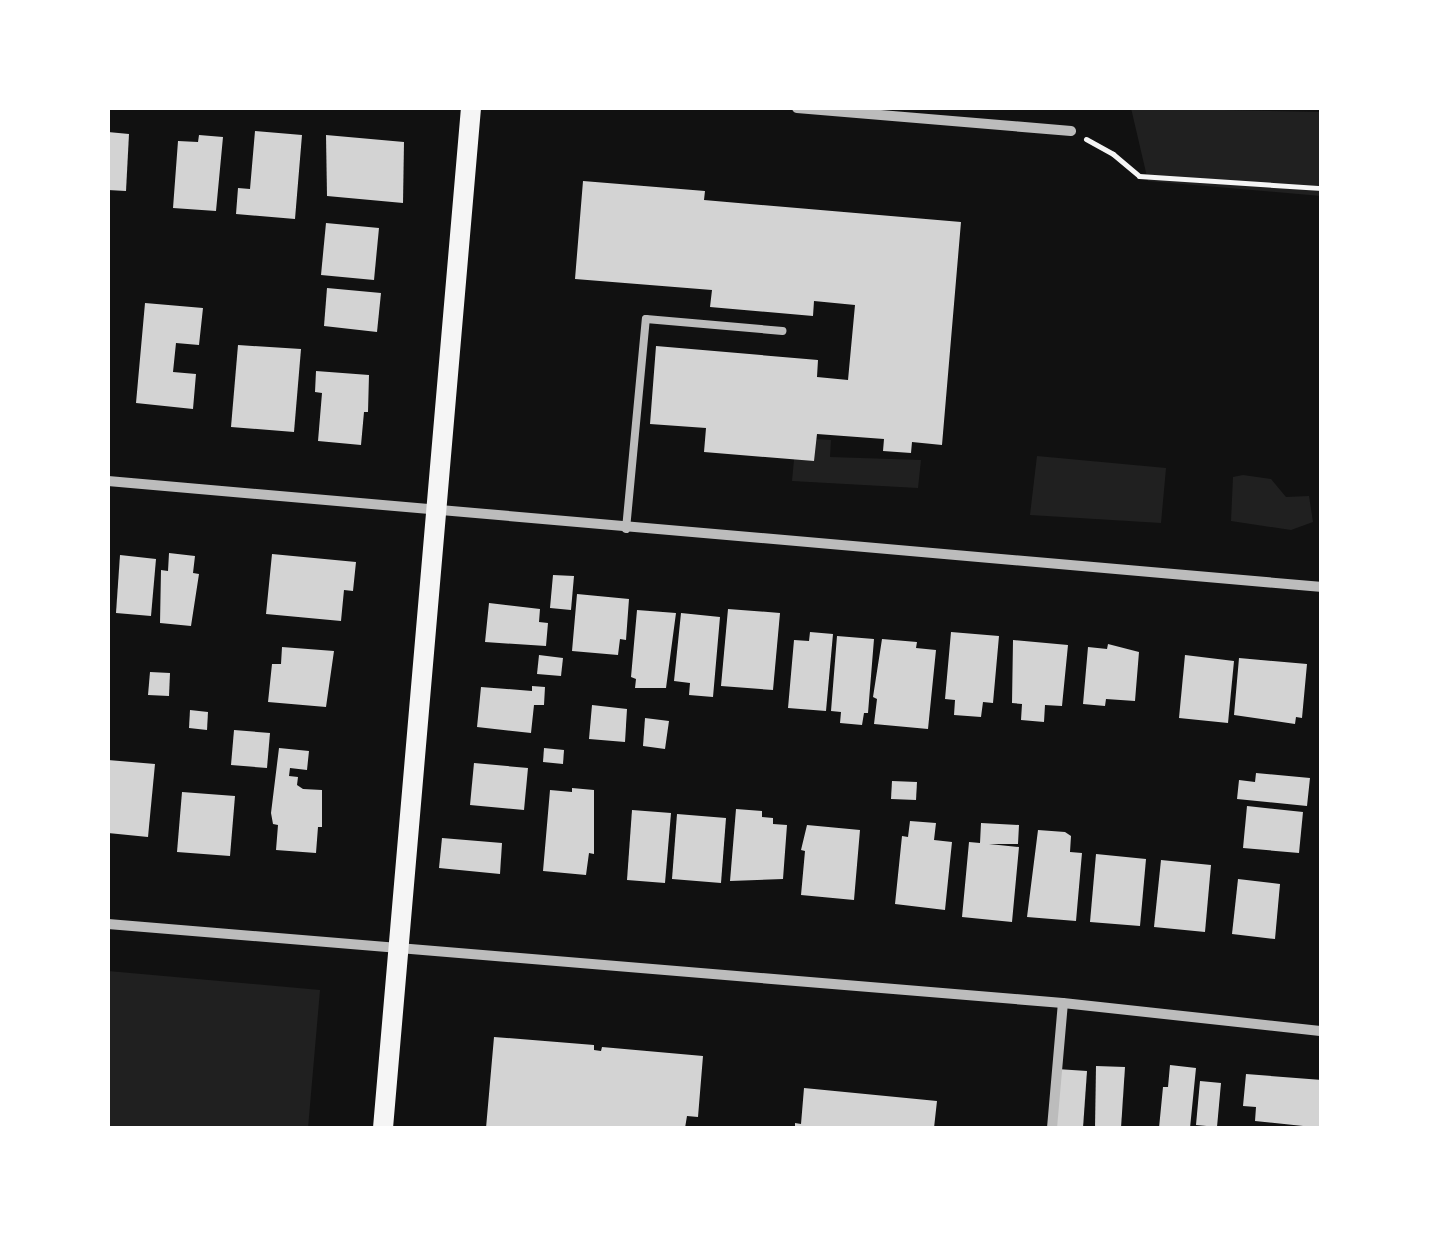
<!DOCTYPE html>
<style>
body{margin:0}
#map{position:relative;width:1429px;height:1236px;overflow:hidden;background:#111;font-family:"Varela Round",sans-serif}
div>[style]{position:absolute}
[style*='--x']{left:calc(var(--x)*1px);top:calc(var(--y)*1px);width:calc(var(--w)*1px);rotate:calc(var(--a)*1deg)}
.green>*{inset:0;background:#202020}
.building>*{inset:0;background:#d3d3d3}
.path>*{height:5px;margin:-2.5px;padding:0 2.5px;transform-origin:2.5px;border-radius:2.5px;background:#f5f5f5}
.service>*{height:8px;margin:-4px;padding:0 4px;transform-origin:4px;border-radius:4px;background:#bcbcbc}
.minor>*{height:10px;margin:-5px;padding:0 5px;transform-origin:5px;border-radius:5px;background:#bcbcbc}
.secondary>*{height:20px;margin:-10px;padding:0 10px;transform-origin:10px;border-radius:10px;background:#f5f5f5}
span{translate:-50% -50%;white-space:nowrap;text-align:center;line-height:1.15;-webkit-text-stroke:10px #fff;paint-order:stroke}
.frame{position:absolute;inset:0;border:110px solid #fff;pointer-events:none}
</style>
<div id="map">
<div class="green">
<div style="clip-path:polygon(1131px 108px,1321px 112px,1321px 196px,1148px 181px)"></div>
<div style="clip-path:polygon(796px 438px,831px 440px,830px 457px,921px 460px,918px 488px,792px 481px)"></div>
<div style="clip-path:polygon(1037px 456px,1166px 468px,1161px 523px,1030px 515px)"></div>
<div style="clip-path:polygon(1243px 475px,1271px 479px,1286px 497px,1309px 496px,1313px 522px,1291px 530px,1231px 521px,1233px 477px)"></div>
<div style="clip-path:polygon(108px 971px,320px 990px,308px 1128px,108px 1128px)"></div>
</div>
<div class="building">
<div style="clip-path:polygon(255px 131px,302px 135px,295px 219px,236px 214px,238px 188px,250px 189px)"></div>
<div style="clip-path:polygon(108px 132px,129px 134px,126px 191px,108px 190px)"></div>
<div style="clip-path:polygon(199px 135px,223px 137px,216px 211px,173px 208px,178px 141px,198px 142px)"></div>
<div style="clip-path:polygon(326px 135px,404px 142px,403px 203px,327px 196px)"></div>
<div style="clip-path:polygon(583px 181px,705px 191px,704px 200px,961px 222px,942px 445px,912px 442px,911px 453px,883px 451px,884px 439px,817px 434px,814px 461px,704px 452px,706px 428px,650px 424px,656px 346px,818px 360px,817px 377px,848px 380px,855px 305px,814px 301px,813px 316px,710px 307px,712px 290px,575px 279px)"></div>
<div style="clip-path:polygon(326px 223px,379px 228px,374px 280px,321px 275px)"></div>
<div style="clip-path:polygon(327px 288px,381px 293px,377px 332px,324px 326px)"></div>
<div style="clip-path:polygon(145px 303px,203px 308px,199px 345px,176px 343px,173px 372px,196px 374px,193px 409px,136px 403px)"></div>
<div style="clip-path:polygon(238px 345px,301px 349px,294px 432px,231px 427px)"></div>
<div style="clip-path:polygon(316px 371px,369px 375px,368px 412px,364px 412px,361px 445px,318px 441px,322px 393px,315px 392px)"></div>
<div style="clip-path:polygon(169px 553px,195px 556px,193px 573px,199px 574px,191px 626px,160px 623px,161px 570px,168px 571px)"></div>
<div style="clip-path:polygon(272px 554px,356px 562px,353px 591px,344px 590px,341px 621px,266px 614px)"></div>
<div style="clip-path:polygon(120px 555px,156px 559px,151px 616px,116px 613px)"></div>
<div style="clip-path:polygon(553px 575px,574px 576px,571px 610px,550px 608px)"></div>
<div style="clip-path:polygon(577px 594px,629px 599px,626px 640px,620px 639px,618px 655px,572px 651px)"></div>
<div style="clip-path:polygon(489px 603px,540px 609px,539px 622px,548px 623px,546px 646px,485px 642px)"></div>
<div style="clip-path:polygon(728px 609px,780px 613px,773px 690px,721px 686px)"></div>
<div style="clip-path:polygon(637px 610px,676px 613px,666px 688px,635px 688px,636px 679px,631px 677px)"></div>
<div style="clip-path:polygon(681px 613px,720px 617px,713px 697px,689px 695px,690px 683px,674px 681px)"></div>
<div style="clip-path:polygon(810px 632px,833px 634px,826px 711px,788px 708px,794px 640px,809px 641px)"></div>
<div style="clip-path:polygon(951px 632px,999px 636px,993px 703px,983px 702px,981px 717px,954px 715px,955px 700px,945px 699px)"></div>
<div style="clip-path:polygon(837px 636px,874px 639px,868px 713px,864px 713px,862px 725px,840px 723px,841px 712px,831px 711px)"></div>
<div style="clip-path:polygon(882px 639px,917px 642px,916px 648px,936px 650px,928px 729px,874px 724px,877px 699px,873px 697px)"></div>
<div style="clip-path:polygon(1013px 640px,1068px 645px,1062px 706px,1045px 705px,1044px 722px,1021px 720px,1022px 704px,1012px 703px)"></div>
<div style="clip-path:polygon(1108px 644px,1139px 652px,1135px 701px,1106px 699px,1105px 706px,1083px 704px,1088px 647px,1107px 649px)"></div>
<div style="clip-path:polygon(282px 647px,334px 651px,326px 707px,268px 702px,272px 664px,281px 664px)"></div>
<div style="clip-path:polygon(539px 655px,563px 658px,561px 676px,537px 674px)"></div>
<div style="clip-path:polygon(1185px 655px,1234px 661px,1228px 723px,1179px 718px)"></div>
<div style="clip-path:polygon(1239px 658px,1307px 664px,1302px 718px,1296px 717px,1295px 724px,1234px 715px)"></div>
<div style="clip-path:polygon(150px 672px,170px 673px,169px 696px,148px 695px)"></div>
<div style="clip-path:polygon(532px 686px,545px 687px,544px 705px,534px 705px,531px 733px,477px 727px,481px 687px,532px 691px)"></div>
<div style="clip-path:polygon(592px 705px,627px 709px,625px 742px,589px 739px)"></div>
<div style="clip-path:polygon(190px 710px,208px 712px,207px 730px,189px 728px)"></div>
<div style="clip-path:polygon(645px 718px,669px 721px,665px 749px,643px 746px)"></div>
<div style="clip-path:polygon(234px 730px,270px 733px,267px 768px,231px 765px)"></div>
<div style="clip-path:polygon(279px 748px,309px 751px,307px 770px,290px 768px,289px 776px,298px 777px,297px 785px,303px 789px,322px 790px,322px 827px,318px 827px,316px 853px,276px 850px,278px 825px,273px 824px,271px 813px)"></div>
<div style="clip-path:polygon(544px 748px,564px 750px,563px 764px,543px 762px)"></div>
<div style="clip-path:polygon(108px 760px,155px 764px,148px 837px,108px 833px)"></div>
<div style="clip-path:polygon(474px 763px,528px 768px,524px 810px,470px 805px)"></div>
<div style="clip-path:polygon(1256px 773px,1310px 778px,1307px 806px,1237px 799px,1239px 780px,1255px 782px)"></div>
<div style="clip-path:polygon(892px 781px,917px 782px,916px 800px,891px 799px)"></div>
<div style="clip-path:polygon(572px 788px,594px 790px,594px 854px,589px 853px,586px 875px,543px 871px,550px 790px,572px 792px)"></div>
<div style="clip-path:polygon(182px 792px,235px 796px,230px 856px,177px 852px)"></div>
<div style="clip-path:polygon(1247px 806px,1303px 812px,1299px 853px,1243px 848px)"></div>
<div style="clip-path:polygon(736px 809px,762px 811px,762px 817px,773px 818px,773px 824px,787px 825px,783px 879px,730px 881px)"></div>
<div style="clip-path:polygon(632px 810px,671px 813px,665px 883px,627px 880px)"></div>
<div style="clip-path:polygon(677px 814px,726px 818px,721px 883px,672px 879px)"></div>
<div style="clip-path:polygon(910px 821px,936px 823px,934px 840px,952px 842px,945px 910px,895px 904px,902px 836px,908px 837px)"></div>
<div style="clip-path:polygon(981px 823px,1019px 825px,1018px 844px,989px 844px,1019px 847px,1012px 922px,962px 917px,969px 842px,980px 843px)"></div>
<div style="clip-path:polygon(807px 825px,860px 830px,854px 900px,801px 895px,805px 851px,801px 850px)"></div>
<div style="clip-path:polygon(1038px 830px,1065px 832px,1071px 836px,1070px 852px,1082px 853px,1076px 921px,1027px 917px)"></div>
<div style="clip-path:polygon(442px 838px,502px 843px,500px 874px,439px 868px)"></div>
<div style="clip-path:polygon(1096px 854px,1146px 859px,1140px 926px,1090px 922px)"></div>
<div style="clip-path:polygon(1161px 860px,1211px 865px,1205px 932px,1154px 927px)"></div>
<div style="clip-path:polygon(1238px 879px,1280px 884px,1275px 939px,1232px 934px)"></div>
<div style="clip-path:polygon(494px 1037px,594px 1045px,594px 1050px,601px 1051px,602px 1047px,703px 1056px,698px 1117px,687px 1116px,685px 1128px,486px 1128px)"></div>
<div style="clip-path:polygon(1170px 1065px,1196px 1068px,1190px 1128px,1159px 1128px,1163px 1087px,1168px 1087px)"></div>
<div style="clip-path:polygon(1096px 1066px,1125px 1067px,1121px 1128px,1095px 1128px)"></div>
<div style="clip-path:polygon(1057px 1069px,1087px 1071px,1083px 1128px,1053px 1128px)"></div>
<div style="clip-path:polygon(1246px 1074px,1322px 1080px,1322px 1128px,1255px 1121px,1256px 1107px,1243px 1106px)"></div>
<div style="clip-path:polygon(1200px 1081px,1221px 1083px,1217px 1127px,1196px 1125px)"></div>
<div style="clip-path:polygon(804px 1088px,937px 1101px,934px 1128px,795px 1128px,795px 1123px,801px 1124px)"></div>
</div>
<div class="path">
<div style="--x:1086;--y:139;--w:31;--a:29"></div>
<div style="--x:1113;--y:154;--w:34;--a:40"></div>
<div style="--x:1139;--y:176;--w:183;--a:3.8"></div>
</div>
<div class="service">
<div style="--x:626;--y:529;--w:211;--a:-84.6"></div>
<div style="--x:646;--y:319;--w:137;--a:5"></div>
</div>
<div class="minor">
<div style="--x:797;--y:108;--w:275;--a:4.8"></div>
<div style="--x:108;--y:481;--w:1219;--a:4.99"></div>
<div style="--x:108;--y:924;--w:958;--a:4.73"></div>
<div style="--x:1063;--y:1003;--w:261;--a:6.2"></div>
<div style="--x:1052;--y:1128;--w:125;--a:-85"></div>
</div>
<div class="secondary">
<div style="--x:383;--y:1128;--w:1024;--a:-85.07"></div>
</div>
<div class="frame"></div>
</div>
